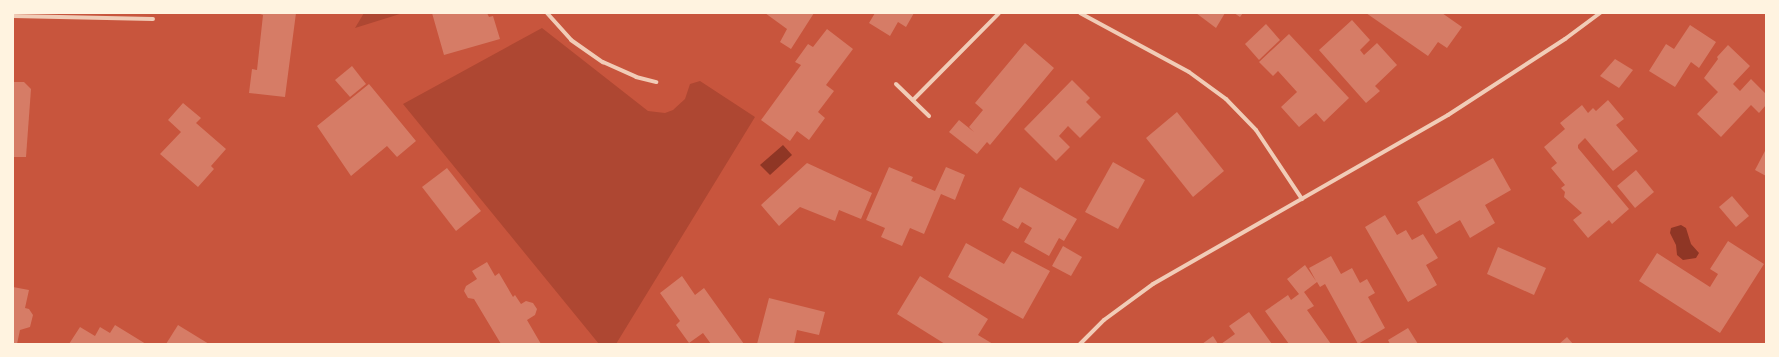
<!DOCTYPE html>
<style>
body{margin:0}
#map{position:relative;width:1779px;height:357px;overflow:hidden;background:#c8553d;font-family:Manrope,sans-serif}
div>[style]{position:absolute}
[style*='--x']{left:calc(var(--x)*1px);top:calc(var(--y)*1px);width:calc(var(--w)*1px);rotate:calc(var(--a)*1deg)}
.green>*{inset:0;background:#ae4732}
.water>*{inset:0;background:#8f3625}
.building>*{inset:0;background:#d67c66}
.minor>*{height:4px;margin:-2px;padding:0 2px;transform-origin:2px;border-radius:2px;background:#f1ccb7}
span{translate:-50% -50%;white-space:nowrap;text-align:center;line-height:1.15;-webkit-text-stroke:3px #fff3e0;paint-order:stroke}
.frame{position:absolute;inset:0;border:14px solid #fff3e0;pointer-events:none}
</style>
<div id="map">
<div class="green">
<div style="clip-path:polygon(364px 13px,403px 13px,355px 28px)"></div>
<div style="clip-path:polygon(542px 28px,648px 111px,665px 113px,673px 110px,685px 99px,690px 84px,700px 81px,755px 117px,616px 344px,599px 344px,403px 104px)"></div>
</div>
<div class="water">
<div style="clip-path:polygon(783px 145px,792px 155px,770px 175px,760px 165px)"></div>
<div style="clip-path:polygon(1681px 225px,1686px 228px,1691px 244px,1699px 253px,1696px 258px,1683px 260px,1677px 255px,1676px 245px,1670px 233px,1671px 228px)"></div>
</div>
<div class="building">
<div style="clip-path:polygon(257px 13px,296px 13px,285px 97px,249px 93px,252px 69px,257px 70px,263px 15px)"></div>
<div style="clip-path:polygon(432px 13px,487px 13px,489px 17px,493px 16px,500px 39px,444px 55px)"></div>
<div style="clip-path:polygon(765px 13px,814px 13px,791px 49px,780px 42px,787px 29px)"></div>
<div style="clip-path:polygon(875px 13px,914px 13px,906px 27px,898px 22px,890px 36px,869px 23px)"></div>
<div style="clip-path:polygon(1196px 13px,1225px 13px,1216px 28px)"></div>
<div style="clip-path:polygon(1234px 13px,1243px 13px,1240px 17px)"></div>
<div style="clip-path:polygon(1366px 13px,1442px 13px,1462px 27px,1447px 48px,1438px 42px,1428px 56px)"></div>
<div style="clip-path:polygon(1352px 20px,1370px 40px,1360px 50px,1364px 55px,1377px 43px,1397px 65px,1375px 86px,1380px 91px,1366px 103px,1319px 50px)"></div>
<div style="clip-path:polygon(1266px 24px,1280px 40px,1259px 60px,1245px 44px)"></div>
<div style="clip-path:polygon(1690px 25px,1716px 42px,1699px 68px,1691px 62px,1675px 87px,1649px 71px,1666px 44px,1674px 49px)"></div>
<div style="clip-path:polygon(827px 29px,853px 49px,826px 85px,834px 91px,818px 112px,825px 118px,809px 140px,797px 131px,790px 141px,761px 120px,801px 65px,795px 62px,808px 44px,813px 47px)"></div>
<div style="clip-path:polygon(1289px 34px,1349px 98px,1324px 122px,1316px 113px,1299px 127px,1281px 107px,1297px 92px,1278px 71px,1273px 76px,1259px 62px)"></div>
<div style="clip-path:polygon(1025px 43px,1054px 68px,990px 145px,987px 142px,977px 154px,949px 132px,959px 120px,974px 132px,969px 127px,983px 110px,975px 103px)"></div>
<div style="clip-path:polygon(1728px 45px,1750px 66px,1733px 84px,1740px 91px,1751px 79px,1766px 94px,1766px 105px,1759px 113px,1751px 105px,1721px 137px,1697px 114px,1718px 92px,1704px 78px,1718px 59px,1717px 57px)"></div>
<div style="clip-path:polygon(1615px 59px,1633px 70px,1619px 88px,1600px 76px)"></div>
<div style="clip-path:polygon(352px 66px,366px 84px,350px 97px,335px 80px)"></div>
<div style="clip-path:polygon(1072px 80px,1090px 98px,1086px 102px,1101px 117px,1080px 138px,1068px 126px,1059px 136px,1070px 147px,1056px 161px,1024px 129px)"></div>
<div style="clip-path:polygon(14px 82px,24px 82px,31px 89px,26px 157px,13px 157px)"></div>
<div style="clip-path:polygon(369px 84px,416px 141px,397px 157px,387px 146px,351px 176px,317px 126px)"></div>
<div style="clip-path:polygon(1608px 100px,1624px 119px,1616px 125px,1638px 151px,1613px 171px,1585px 138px,1578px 145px,1578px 148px,1629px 209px,1612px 224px,1609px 220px,1588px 238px,1573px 220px,1582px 213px,1564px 197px,1565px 192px,1561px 188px,1565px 185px,1551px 168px,1557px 163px,1544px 147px,1565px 129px,1560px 123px,1582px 105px,1588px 113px,1593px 108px,1596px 111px)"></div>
<div style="clip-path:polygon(183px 103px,201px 118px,196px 123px,226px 149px,211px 166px,214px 169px,198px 187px,160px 154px,181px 132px,168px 120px)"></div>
<div style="clip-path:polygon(1177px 112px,1224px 171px,1193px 197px,1146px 138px)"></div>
<div style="clip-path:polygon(1766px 149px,1766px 176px,1755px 170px)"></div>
<div style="clip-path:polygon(1493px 158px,1511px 190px,1485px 205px,1495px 223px,1470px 238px,1460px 220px,1436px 234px,1417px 202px)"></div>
<div style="clip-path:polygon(1113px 162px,1145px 180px,1118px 229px,1085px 212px)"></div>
<div style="clip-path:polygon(807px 163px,872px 193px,861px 219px,839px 210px,835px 221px,800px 207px,779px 226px,761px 205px)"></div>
<div style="clip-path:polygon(889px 167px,913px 177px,911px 181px,935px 191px,946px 167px,965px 175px,955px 200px,941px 194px,924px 234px,910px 228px,902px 246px,881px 237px,885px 228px,866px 220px)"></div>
<div style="clip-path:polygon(447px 168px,481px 211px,456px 231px,422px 187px)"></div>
<div style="clip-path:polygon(1636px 170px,1654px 192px,1635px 208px,1617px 186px)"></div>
<div style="clip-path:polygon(1020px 187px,1077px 219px,1064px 241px,1059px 238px,1049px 256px,1024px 242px,1032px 228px,1022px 222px,1018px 229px,1002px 220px)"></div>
<div style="clip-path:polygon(1732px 196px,1749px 216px,1736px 227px,1719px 207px)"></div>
<div style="clip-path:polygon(1385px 215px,1397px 235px,1406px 230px,1412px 240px,1423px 234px,1438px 258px,1426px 265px,1437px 285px,1408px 302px,1365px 227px)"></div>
<div style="clip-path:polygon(1728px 241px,1764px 264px,1720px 333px,1639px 281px,1657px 253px,1710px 287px,1718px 274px,1710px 269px)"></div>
<div style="clip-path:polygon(966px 243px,1004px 264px,1012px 251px,1050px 271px,1023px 319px,948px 277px)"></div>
<div style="clip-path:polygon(1063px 246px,1082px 257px,1071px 276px,1052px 266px)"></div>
<div style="clip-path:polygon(1498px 247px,1546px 268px,1534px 295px,1487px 274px)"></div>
<div style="clip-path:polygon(1331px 256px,1341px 274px,1352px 268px,1360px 283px,1367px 279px,1375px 293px,1368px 297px,1385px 328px,1358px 344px,1325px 284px,1320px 287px,1317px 282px,1304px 292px,1314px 306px,1307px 310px,1331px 344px,1289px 344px,1265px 311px,1288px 295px,1291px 300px,1299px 294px,1287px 279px,1305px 265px,1316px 281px,1309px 268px)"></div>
<div style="clip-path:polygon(487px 262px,495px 276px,499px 273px,513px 297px,515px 295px,521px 304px,526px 301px,533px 303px,537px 309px,535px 315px,527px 320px,541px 344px,501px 344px,474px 299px,468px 298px,464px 291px,466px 286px,477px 279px,472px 271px)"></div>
<div style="clip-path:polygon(682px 276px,695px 295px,704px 288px,744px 344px,711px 344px,703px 333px,689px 343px,676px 325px,680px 321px,660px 293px)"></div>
<div style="clip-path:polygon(920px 276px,988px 319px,978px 335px,993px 344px,945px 344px,897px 314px)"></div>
<div style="clip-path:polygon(13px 287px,29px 290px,25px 308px,29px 309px,33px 315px,30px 327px,20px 330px,17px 344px,13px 344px)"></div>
<div style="clip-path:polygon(769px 298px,825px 312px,819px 335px,797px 330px,794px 344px,757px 344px)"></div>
<div style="clip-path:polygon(1249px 312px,1272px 344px,1221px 344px,1235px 334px,1229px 326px)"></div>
<div style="clip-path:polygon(115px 325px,146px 344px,69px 344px,80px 327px,95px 336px,100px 327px,110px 333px)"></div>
<div style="clip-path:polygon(178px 325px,209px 344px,166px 344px)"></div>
<div style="clip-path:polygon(1408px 328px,1418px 344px,1390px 344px,1388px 340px)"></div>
<div style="clip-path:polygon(1213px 336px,1218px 344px,1202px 344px)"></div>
<div style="clip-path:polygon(1567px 337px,1573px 344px,1559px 344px)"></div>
</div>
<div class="minor">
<div style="--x:547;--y:13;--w:36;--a:48"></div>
<div style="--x:571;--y:40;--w:39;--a:35"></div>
<div style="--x:603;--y:62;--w:36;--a:24"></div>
<div style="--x:636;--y:77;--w:21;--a:14"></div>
<div style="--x:1080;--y:13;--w:124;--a:28.4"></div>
<div style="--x:1189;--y:72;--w:46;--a:36.1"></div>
<div style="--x:1226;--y:99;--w:43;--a:45.9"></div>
<div style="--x:1256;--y:130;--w:83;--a:56.3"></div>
<div style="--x:13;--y:16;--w:140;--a:1.2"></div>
<div style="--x:896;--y:84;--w:46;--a:44.1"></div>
<div style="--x:913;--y:100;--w:122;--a:-45.3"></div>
<div style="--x:1080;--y:344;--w:34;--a:-45"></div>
<div style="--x:1104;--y:320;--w:61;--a:-36.3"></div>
<div style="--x:1153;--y:284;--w:340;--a:-29.8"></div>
<div style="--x:1448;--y:115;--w:140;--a:-33"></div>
<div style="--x:1565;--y:39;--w:44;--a:-36.6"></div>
</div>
<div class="frame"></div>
</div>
